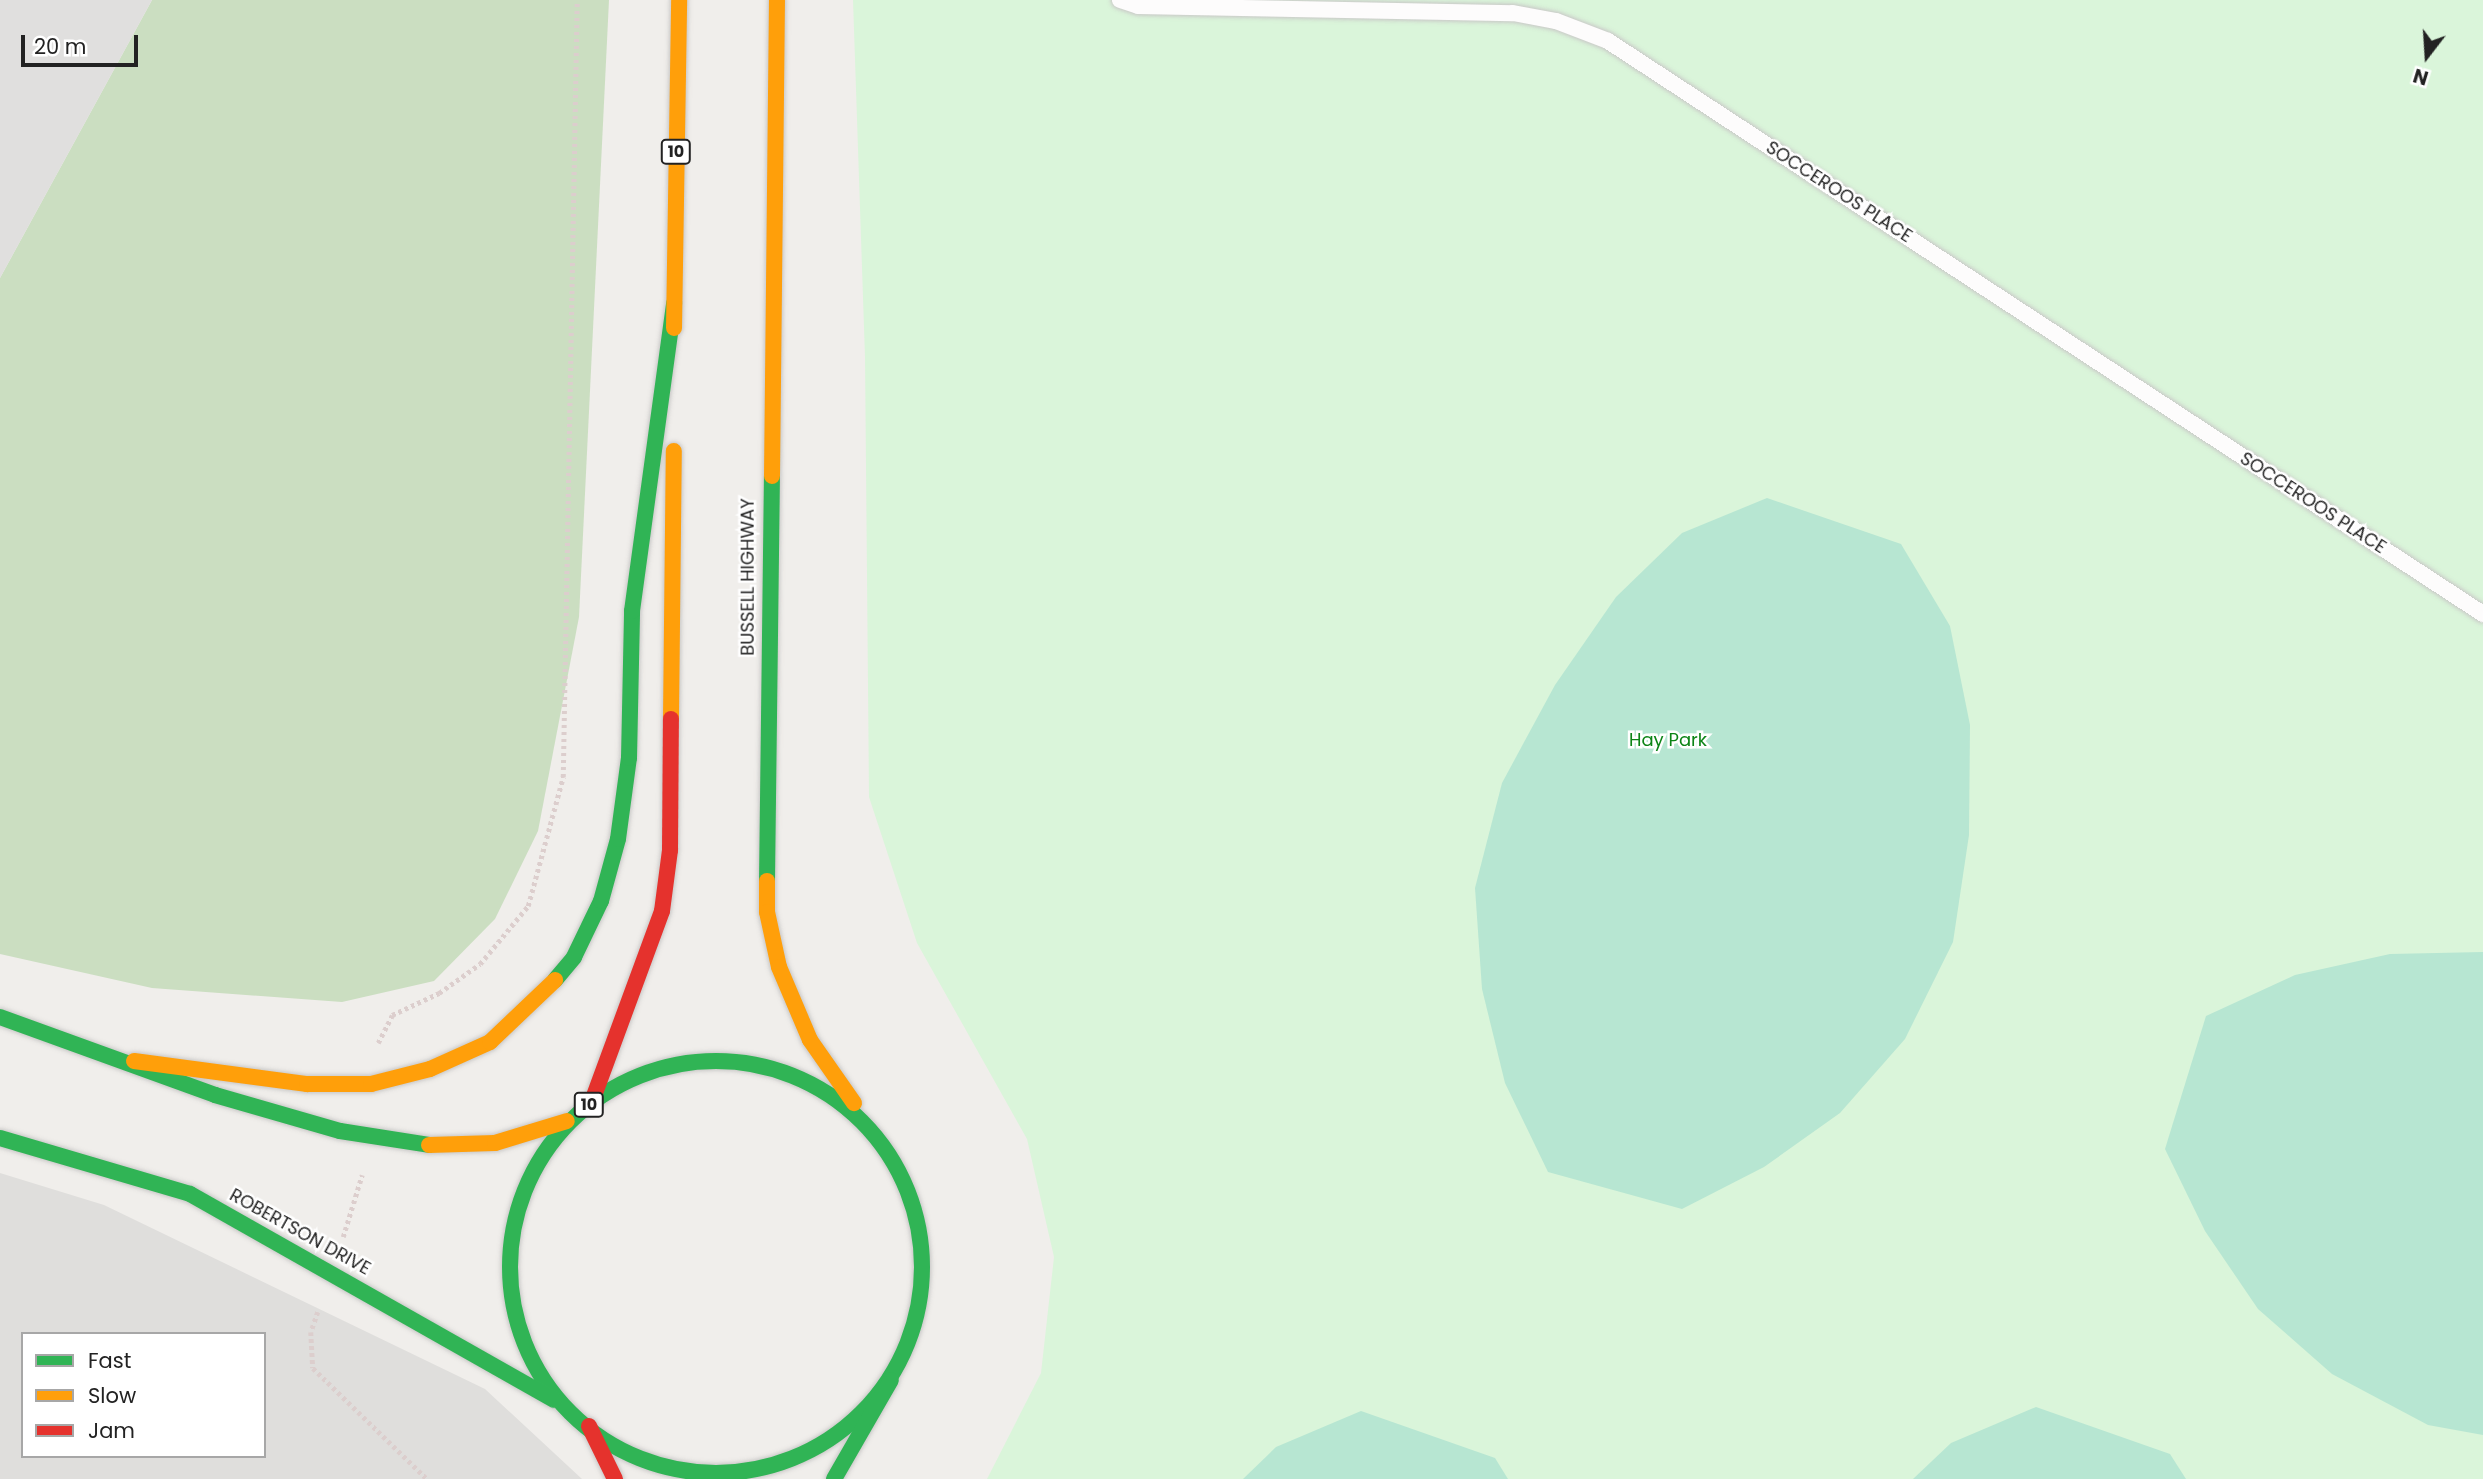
<!DOCTYPE html>
<style>
body{margin:0}
#map{position:relative;width:2483px;height:1479px;overflow:hidden;background:#f0eeeb;font-family:Poppins,sans-serif}
div>[style]{position:absolute}
[style*='--x']{left:calc(var(--x)*1px);top:calc(var(--y)*1px);width:calc(var(--w)*1px);rotate:calc(var(--a)*1deg)}
.residential>*{inset:0;background:#dfdedc}
.forest>*{inset:0;background:#cbdec1}
.park>*{inset:0;background:#daf5da}
.pitch>*{inset:0;background:#b7e6d2}
.parking>*{inset:0;background:#e0dfde}
.path>*{height:4.5px;margin-top:-2.25px;transform-origin:0;background:repeating-linear-gradient(90deg,#dccecd 0 3.5px,transparent 0 7px)}
.roads{filter:drop-shadow(0 0 2px #c9c8c7) drop-shadow(0 0 2px #c9c8c7)}
.lane>*{height:16px;margin:-8px;padding:0 8px;transform-origin:8px;border-radius:8px;background:#fdfcfc}
.fast>*{height:16px;margin:-8px;padding:0 8px;transform-origin:8px;border-radius:8px;background:#30b455}
.fast>.ring{margin:-8px;padding:0;box-sizing:content-box;background:none;border:16px solid #30b455;border-radius:50%}
.slow>*{height:16px;margin:-8px;padding:0 8px;transform-origin:8px;border-radius:8px;background:#ff9f0a}
.jam>*{height:16px;margin:-8px;padding:0 8px;transform-origin:8px;border-radius:8px;background:#e5322d}
span{translate:-50% -50%;white-space:nowrap;text-align:center;line-height:1.15;-webkit-text-stroke:5px #fff;paint-order:stroke}
.shield-label span{padding:2px 5px;background:#fff;border:2px solid;border-radius:5px;-webkit-text-stroke-width:0}
.shield-label{font-size:16px;color:#222;font-weight:700}
.street-label{font-size:18px;color:#222}
.park-label{font-size:18px;color:#0c8416}
.legend{position:absolute;left:21px;top:1332px;width:245px;height:126px;box-sizing:border-box;background:#fff;border:2px solid #a7a7a7;margin:0;padding:9px 12px;list-style:none;font-size:21px;color:#222}
.legend li{display:flex;align-items:center;gap:14px;height:35px}
.legend b{width:35px;border:2px solid #a7a7a7}
.north{position:absolute;left:2392px;top:21px;width:70px;height:70px;-webkit-text-stroke:5px #fff;paint-order:stroke;rotate:197deg;font-size:19px;font-weight:700;line-height:28px;text-align:center;color:#222}
.north::after{content:'';display:block;margin:auto;width:24px;height:32px;background:#222;clip-path:polygon(50% 0,100% 100%,50% 72%,0 100%)}
.scale{position:absolute;left:21px;top:35px;width:117px;height:32px;box-sizing:border-box;border:4px solid #222;border-top:0;padding-left:9px;font-size:21px;line-height:24px;white-space:nowrap;color:#222;-webkit-text-stroke:5px #fff;paint-order:stroke}
</style>
<div id="map">
<div class="residential">
<div style="clip-path:polygon(evenodd,0 1173px,104px 1205px,485px 1389px,582px 1479px,0 1479px,0 1173px,23px 1334px,264px 1334px,264px 1456px,23px 1456px,23px 1334px)"></div>
</div>
<div class="forest">
<div style="clip-path:polygon(152px 0,609px 0,579px 617px,538px 831px,495px 919px,434px 981px,342px 1002px,152px 988px,0 954px,0 278px)"></div>
</div>
<div class="park">
<div style="clip-path:polygon(853px 0,2483px 0,2483px 1479px,987px 1479px,1041px 1373px,1054px 1257px,1027px 1139px,917px 943px,869px 797px,865px 357px)"></div>
</div>
<div class="pitch">
<div style="clip-path:polygon(1767px 498px,1901px 544px,1950px 626px,1970px 725px,1969px 835px,1953px 942px,1905px 1039px,1840px 1113px,1764px 1167px,1682px 1209px,1548px 1172px,1505px 1083px,1482px 989px,1475px 888px,1502px 783px,1555px 685px,1616px 597px,1682px 533px)"></div>
<div style="clip-path:polygon(2483px 952px,2483px 1435px,2428px 1425px,2332px 1374px,2258px 1309px,2205px 1231px,2165px 1149px,2206px 1016px,2295px 975px,2390px 954px)"></div>
<div style="clip-path:polygon(2036px 1407px,2170px 1454px,2186px 1479px,1913px 1479px,1951px 1443px)"></div>
<div style="clip-path:polygon(1361px 1411px,1495px 1458px,1508px 1479px,1243px 1479px,1276px 1447px)"></div>
</div>
<div class="parking">
<div style="clip-path:polygon(0 0,152px 0,0 278px)"></div>
</div>
<div class="path">
<div style="--x:378;--y:1043;--w:31;--a:-63"></div>
<div style="--x:392;--y:1015;--w:52;--a:-25.1"></div>
<div style="--x:439;--y:993;--w:50;--a:-35.3"></div>
<div style="--x:480;--y:964;--w:75;--a:-50.4"></div>
<div style="--x:528;--y:906;--w:134;--a:-74.8"></div>
<div style="--x:563;--y:777;--w:777;--a:-88.97"></div>
<div style="--x:343;--y:1237;--w:65;--a:-73"></div>
<div style="--x:318;--y:1312;--w:21;--a:109"></div>
<div style="--x:311;--y:1332;--w:36;--a:87"></div>
<div style="--x:313;--y:1368;--w:159;--a:44.2"></div>
</div>
<div class="roads">
<div class="lane">
<div style="--x:1120;--y:0;--w:19;--a:18"></div>
<div style="--x:1138;--y:6;--w:375;--a:1.1"></div>
<div style="--x:1513;--y:13;--w:44;--a:10.5"></div>
<div style="--x:1556;--y:21;--w:56;--a:21"></div>
<div style="--x:1608;--y:41;--w:1046;--a:33.22"></div>
</div>
<div class="fast">
<div style="--x:767;--y:881;--w:405;--a:-89.3"></div>
<div style="--x:555;--y:980;--w:30;--a:-50"></div>
<div style="--x:574;--y:957;--w:62;--a:-64.3"></div>
<div style="--x:601;--y:901;--w:64;--a:-74.7"></div>
<div style="--x:618;--y:839;--w:82;--a:-82.3"></div>
<div style="--x:629;--y:758;--w:147;--a:-88.8"></div>
<div style="--x:632;--y:611;--w:311;--a:-82.2"></div>
<div style="--x:0;--y:1017;--w:229;--a:19.9"></div>
<div style="--x:215;--y:1095;--w:130;--a:16.1"></div>
<div style="--x:340;--y:1131;--w:90;--a:8.9"></div>
<div class="ring" style="left:510px;top:1061px;width:396px;height:396px"></div>
<div style="--x:0;--y:1138;--w:198;--a:16.4"></div>
<div style="--x:190;--y:1194;--w:418;--a:29.5"></div>
<div style="--x:834;--y:1479;--w:114;--a:-60.1"></div>
</div>
<div class="slow">
<div style="--x:674;--y:328;--w:328;--a:-89.1"></div>
<div style="--x:772;--y:476;--w:476;--a:-89.4"></div>
<div style="--x:671;--y:719;--w:268;--a:-89.4"></div>
<div style="--x:767;--y:881;--w:31;--a:90"></div>
<div style="--x:767;--y:912;--w:56;--a:77.7"></div>
<div style="--x:779;--y:967;--w:79;--a:67"></div>
<div style="--x:810;--y:1040;--w:77;--a:55.1"></div>
<div style="--x:134;--y:1061;--w:175;--a:7.6"></div>
<div style="--x:307;--y:1084;--w:64;--a:0"></div>
<div style="--x:371;--y:1084;--w:61;--a:-14.3"></div>
<div style="--x:430;--y:1069;--w:66;--a:-24.2"></div>
<div style="--x:490;--y:1042;--w:90;--a:-43.6"></div>
<div style="--x:429;--y:1145;--w:66;--a:-1.7"></div>
<div style="--x:495;--y:1143;--w:75;--a:-17"></div>
</div>
<div class="jam">
<div style="--x:591;--y:1104;--w:206;--a:-69.8"></div>
<div style="--x:662;--y:911;--w:62;--a:-82.5"></div>
<div style="--x:670;--y:850;--w:131;--a:-89.6"></div>
<div style="--x:589;--y:1426;--w:59;--a:63.9"></div>
</div>
</div>
<div class="shield-label">
<span style="left:676px;top:152px">10</span>
<span style="left:589px;top:1105px">10</span>
</div>
<div class="street-label">
<span style="left:1839px;top:192px;rotate:33deg">SOCCEROOS PLACE</span>
<span style="left:2313px;top:503px;rotate:33deg">SOCCEROOS PLACE</span>
<span style="left:748px;top:577px;rotate:-90deg">BUSSELL HIGHWAY</span>
<span style="left:300px;top:1232px;rotate:29deg">ROBERTSON DRIVE</span>
</div>
<div class="park-label">
<span style="left:1668px;top:740px">Hay Park</span>
</div>
<ul class="legend">
<li><b style="height:9px;background:#30b455"></b>Fast</li>
<li><b style="height:9px;background:#ff9f0a"></b>Slow</li>
<li><b style="height:9px;background:#e5322d"></b>Jam</li>
</ul>
<div class="north">N</div>
<div class="scale">20 m</div>
</div>
